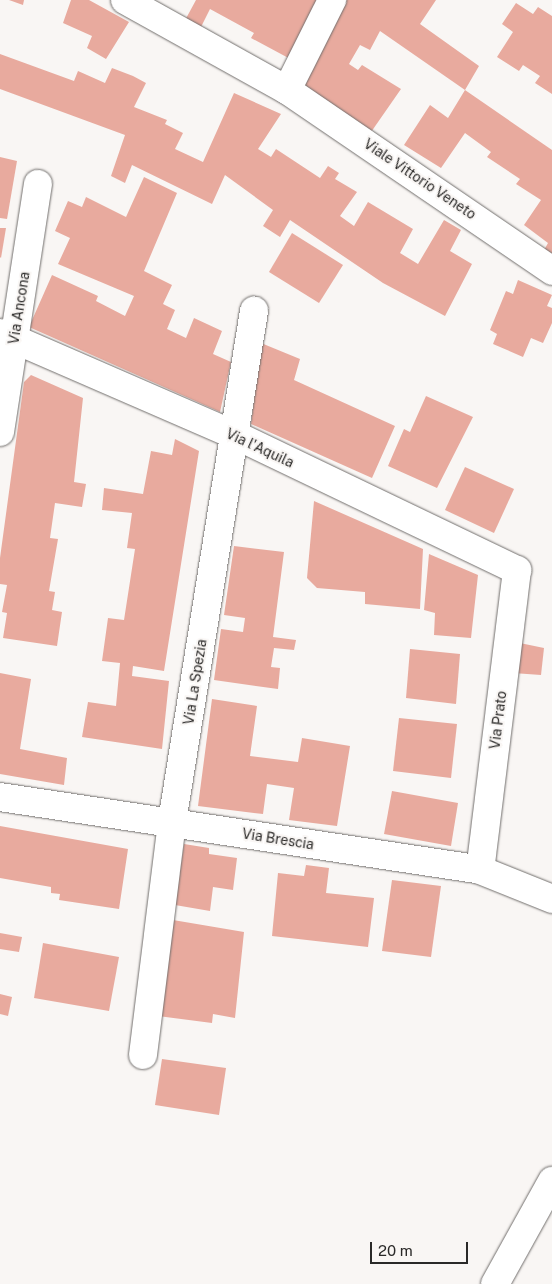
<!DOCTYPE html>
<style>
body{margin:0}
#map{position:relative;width:552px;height:1284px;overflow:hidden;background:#f9f6f4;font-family:"Public Sans",sans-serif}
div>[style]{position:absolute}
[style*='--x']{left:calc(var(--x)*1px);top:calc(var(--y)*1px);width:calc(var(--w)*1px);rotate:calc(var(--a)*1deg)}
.building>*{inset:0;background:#e8aa9e}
.roads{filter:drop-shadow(0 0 1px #716e6c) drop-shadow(0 0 1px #716e6c)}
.minor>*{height:28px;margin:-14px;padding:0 14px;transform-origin:14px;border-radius:14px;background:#fff}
span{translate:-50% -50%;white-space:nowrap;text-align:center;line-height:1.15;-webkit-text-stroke:4px #f9f6f4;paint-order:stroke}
.street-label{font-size:14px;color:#2a2928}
.scale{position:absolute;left:370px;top:1242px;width:98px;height:22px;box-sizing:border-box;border:2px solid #2a2928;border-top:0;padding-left:6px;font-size:15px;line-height:18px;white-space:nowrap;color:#2a2928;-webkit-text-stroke:4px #f9f6f4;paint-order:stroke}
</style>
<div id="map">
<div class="building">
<div style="clip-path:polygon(9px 0,24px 0,23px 5px)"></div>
<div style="clip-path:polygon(71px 0,89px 0,129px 22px,106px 59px,87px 48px,92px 36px,63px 23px)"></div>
<div style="clip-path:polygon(196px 0,318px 0,294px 61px,251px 38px,254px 33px,210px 9px,198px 33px,183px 24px)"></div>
<div style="clip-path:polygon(345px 0,436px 0,420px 24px,479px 66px,465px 90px,380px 31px,370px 50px,360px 45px,349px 64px,358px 70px,362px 65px,401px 89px,369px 135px,296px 90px)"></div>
<div style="clip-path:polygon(516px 3px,533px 14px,538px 7px,552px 16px,552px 94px,535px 83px,540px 76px,523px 65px,519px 71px,497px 57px,513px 32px,502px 24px)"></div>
<div style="clip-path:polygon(0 54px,74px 81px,78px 71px,105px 83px,112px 68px,133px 76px,146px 83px,134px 107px,167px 120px,165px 124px,183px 133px,175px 149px,203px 162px,234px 93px,281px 114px,258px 149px,271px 157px,276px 149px,320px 178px,328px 166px,339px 173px,335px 179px,357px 192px,340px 216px,354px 226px,368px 202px,413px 229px,400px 253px,418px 264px,444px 220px,461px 230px,450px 251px,472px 264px,445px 316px,383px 283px,290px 220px,280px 237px,263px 226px,273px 210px,225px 175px,212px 204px,132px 165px,125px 183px,111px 176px,125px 135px,0 89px)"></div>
<div style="clip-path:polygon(465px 90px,552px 150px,552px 255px,543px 252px,548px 243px,524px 225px,541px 200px,516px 184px,520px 179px,487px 157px,491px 152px,465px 133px,441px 168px,404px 145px,430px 105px,448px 118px)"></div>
<div style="clip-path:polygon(0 157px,17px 161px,7px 219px,0 218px)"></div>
<div style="clip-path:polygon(144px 177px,177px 193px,144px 271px,172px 285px,163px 304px,175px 310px,167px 329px,186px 338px,194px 318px,222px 331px,213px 354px,231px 362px,220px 412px,29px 327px,52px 275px,98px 296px,96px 301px,125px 316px,134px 296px,58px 264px,70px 238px,55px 231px,68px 201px,82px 207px,86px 197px,126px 217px)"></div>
<div style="clip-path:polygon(0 228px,6px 228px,1px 258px,0 257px)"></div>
<div style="clip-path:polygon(292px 233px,343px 265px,319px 303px,269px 272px)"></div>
<div style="clip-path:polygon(518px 280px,552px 295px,547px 306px,552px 308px,552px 323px,543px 343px,531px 338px,523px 357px,493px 344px,497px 334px,490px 330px,506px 291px,513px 294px)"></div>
<div style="clip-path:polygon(261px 343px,300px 359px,294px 380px,395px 426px,372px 478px,251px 424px)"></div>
<div style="clip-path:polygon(31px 375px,83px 398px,74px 482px,86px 484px,82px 507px,55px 503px,50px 538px,58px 539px,49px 591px,55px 592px,52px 610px,62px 612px,57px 646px,3px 638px,7px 613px,2px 612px,7px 585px,0 584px,0 558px,24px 382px)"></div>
<div style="clip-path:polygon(426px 396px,473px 417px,437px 488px,388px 466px,404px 429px,410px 432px)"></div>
<div style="clip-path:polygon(175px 439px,199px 451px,164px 671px,133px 666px,132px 676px,169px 681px,162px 749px,82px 737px,88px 702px,116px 706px,120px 663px,102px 661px,108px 618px,124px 620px,135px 549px,127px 548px,132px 513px,102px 510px,104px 488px,143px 494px,151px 451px,172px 455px)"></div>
<div style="clip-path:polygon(465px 467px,514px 489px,494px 533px,445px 510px)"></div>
<div style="clip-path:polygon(314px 501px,423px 549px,420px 609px,365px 604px,365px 592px,317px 588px,307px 578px)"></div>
<div style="clip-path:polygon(234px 546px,284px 552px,273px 637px,296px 640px,294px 650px,274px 648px,271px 667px,280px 668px,278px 689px,214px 680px,221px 629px,243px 632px,245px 618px,224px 615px)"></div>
<div style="clip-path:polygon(429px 554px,478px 575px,471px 638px,434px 635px,435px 613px,424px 610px)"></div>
<div style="clip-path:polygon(515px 642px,544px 648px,541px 675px,513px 673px)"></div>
<div style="clip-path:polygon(410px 649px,460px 654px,456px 704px,406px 698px)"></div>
<div style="clip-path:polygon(0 673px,31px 679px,20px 749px,67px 758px,64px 785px,0 774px)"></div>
<div style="clip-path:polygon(212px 699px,257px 706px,250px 756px,298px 762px,302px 738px,350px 746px,337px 826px,289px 820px,294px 788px,267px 784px,263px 814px,198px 806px)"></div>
<div style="clip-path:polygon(399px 718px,457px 724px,451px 778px,393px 771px)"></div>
<div style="clip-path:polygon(392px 791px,458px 803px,451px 846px,384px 834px)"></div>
<div style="clip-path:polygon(0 826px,128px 849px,119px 909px,59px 900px,60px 894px,51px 893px,51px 887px,0 878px)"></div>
<div style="clip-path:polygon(184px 844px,209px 848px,209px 854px,237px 858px,233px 890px,213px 887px,210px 911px,175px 905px)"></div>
<div style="clip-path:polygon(306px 865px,329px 868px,326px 893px,374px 898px,368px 947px,272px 936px,278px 873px,304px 876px)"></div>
<div style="clip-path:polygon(392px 880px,441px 886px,431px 957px,382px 951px)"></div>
<div style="clip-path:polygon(173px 920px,244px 932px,235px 1018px,213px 1014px,212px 1023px,158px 1016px)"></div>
<div style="clip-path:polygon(0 933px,22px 937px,19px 952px,0 949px)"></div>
<div style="clip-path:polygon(43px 943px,119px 957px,109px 1011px,34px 998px)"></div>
<div style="clip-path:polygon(0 994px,12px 997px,8px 1016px,0 1014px)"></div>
<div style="clip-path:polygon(162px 1059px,226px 1068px,219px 1115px,155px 1105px)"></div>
</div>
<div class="roads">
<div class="minor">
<div style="--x:125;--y:0;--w:185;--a:29.1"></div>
<div style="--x:287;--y:90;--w:321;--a:34.3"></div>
<div style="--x:287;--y:90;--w:101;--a:-63.4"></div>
<div style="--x:0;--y:333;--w:256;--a:23.5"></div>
<div style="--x:235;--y:435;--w:313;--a:25.6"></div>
<div style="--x:517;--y:570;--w:302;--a:97"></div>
<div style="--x:0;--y:432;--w:251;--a:-81.3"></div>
<div style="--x:0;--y:797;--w:486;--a:8.6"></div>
<div style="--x:480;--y:870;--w:78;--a:21.9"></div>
<div style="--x:143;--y:1055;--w:235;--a:-82.9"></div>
<div style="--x:172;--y:822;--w:518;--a:-80.88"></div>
<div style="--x:495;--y:1284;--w:118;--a:-61"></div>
</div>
</div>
<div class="street-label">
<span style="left:420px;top:179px;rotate:34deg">Viale Vittorio Veneto</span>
<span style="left:19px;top:308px;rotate:-81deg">Via Ancona</span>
<span style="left:260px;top:448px;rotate:25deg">Via l'Aquila</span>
<span style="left:195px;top:682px;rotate:-81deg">Via La Spezia</span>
<span style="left:498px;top:720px;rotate:-83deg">Via Prato</span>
<span style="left:278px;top:839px;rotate:9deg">Via Brescia</span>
</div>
<div class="scale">20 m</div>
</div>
